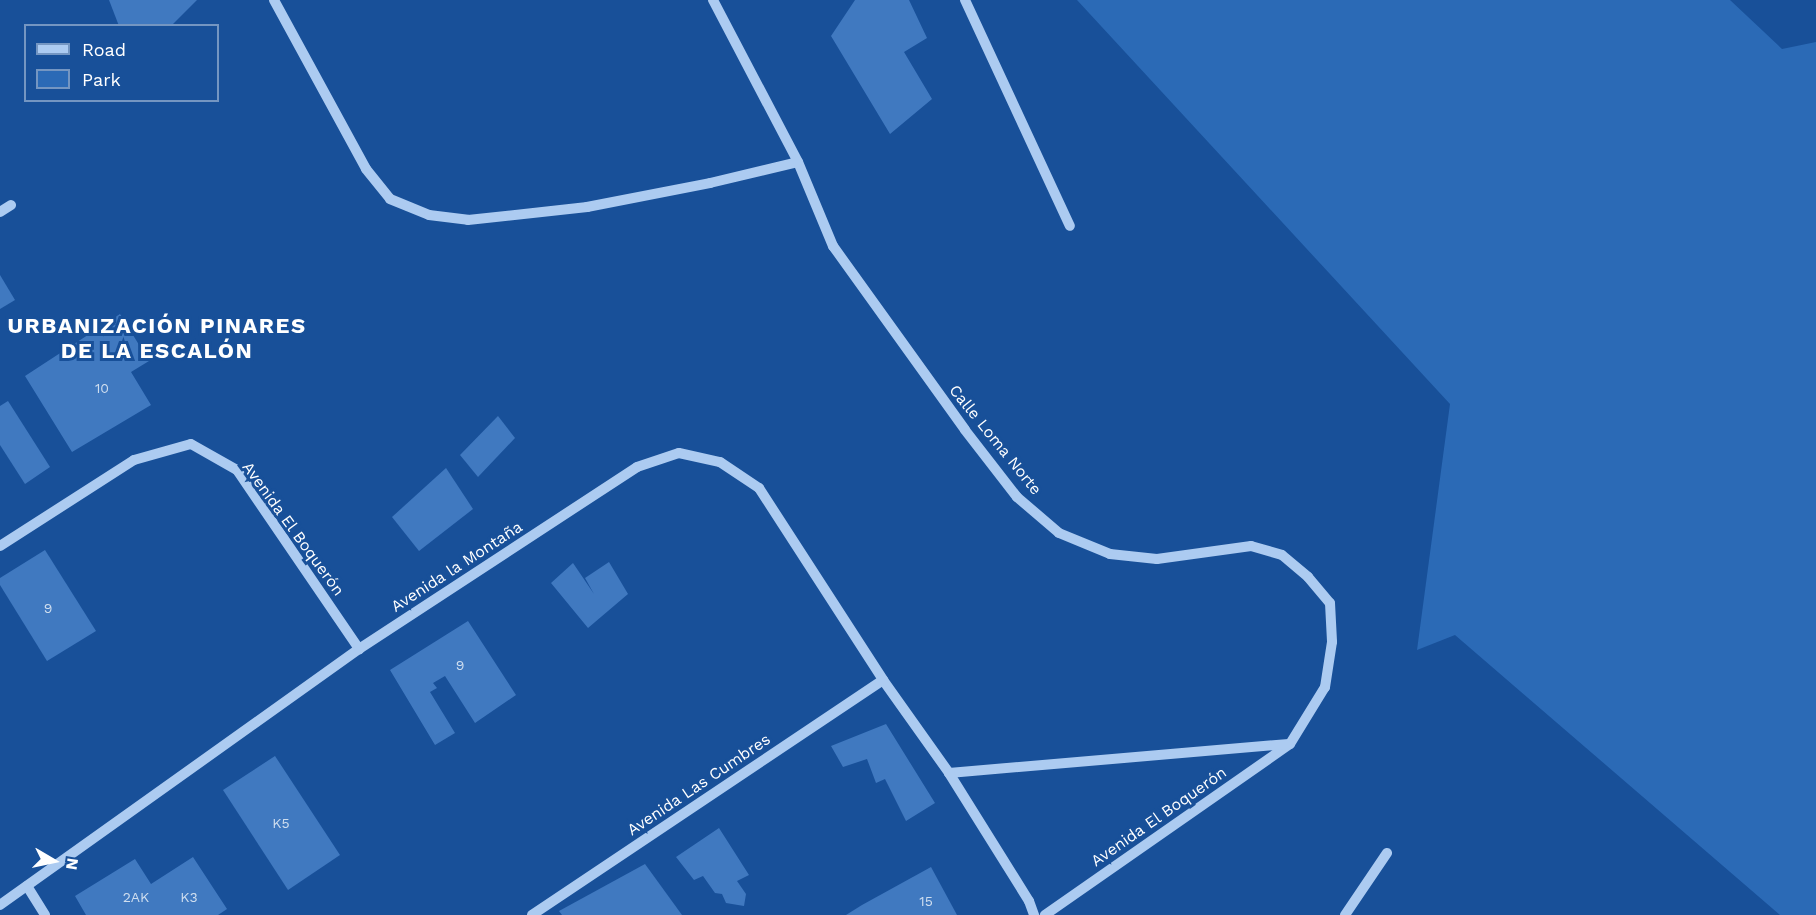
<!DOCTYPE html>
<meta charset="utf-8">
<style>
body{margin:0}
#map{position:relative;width:1816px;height:915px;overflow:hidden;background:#185099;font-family:"Work Sans",sans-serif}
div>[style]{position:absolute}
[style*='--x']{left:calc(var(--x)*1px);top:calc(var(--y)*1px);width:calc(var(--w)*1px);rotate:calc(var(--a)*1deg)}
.green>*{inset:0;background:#2b6ab6}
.building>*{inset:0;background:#4079c0}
.minor>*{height:10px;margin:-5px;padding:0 5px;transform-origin:5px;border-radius:5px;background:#accbf1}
span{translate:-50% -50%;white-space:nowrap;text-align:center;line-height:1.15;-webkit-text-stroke:6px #185099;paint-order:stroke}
.number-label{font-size:14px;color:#cfdeef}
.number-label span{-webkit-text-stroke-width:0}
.street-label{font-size:16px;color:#fff}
.district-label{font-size:22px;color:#fff;font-weight:700;letter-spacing:1.5px}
.legend{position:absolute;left:24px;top:24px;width:195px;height:78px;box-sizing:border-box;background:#185099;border:2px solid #7496c2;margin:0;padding:8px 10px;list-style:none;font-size:18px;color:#fff}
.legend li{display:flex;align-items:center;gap:12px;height:30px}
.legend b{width:30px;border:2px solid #7496c2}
.north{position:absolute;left:24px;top:831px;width:60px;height:60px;-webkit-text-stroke:4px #185099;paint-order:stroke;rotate:99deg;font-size:16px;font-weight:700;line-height:24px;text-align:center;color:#fff}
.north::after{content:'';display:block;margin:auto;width:21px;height:27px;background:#fff;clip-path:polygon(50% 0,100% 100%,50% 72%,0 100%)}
</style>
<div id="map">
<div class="green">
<div style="clip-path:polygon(1077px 0,1730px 0,1782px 49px,1816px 42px,1816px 915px,1780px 915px,1455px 635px,1417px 650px,1450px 404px)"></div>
</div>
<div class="building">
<div style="clip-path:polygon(109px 0,197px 0,171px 26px,119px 26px)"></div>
<div style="clip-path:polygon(855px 0,909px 0,927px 38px,904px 52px,932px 99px,890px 134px,831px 36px)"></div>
<div style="clip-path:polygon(0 275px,15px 300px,0 309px)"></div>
<div style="clip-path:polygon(120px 314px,149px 361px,131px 372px,151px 405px,72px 452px,25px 376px)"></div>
<div style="clip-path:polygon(8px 401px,50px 467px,25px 484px,0 445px,0 406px)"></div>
<div style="clip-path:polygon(498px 416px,515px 438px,478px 477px,460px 455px)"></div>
<div style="clip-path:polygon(446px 468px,473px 509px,419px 551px,392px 517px)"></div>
<div style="clip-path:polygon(45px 550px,96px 631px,47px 661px,0 585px,0 578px)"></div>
<div style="clip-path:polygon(609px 562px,628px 594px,588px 628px,551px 583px,573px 563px,594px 594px,585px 578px)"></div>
<div style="clip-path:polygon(468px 621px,516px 695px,475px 723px,445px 676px,433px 683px,437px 688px,430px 692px,455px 733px,435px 745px,390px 670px)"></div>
<div style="clip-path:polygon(886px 724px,935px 803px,906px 821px,885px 779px,876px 783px,867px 759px,843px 767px,831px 746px)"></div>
<div style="clip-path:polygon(275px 756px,340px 855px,288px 890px,223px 790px)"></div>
<div style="clip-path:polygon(719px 828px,749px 875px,737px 881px,746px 894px,744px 906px,726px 903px,722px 894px,715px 893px,703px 876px,694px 880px,676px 857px)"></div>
<div style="clip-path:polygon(193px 857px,227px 909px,218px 915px,86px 915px,75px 896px,135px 859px,151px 884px)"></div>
<div style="clip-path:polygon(645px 864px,682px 915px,562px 915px,559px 911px)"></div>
<div style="clip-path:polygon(931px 867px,957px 915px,846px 915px,862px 905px)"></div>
</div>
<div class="minor">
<div style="--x:274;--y:0;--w:192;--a:61.4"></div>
<div style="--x:366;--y:169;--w:38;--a:51"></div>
<div style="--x:390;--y:199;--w:42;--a:22.3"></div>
<div style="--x:429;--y:215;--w:39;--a:7"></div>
<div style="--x:468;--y:220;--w:120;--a:-6.2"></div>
<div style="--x:587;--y:207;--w:125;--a:-11"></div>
<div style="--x:710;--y:183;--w:90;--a:-13.4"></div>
<div style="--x:713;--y:0;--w:183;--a:62.3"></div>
<div style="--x:798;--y:162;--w:91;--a:67.4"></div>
<div style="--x:833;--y:246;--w:226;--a:54.3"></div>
<div style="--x:965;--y:430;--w:85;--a:52.2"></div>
<div style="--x:1017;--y:497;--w:55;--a:40.6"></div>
<div style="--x:1059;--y:533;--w:55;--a:22.4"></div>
<div style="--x:1110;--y:554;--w:47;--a:6.1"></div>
<div style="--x:1157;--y:559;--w:95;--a:-7.9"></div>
<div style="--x:1251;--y:546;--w:32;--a:16"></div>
<div style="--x:1282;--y:555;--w:34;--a:40"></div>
<div style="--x:1308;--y:577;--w:34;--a:50"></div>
<div style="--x:1330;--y:603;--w:39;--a:87"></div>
<div style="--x:1332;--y:642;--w:46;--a:98.8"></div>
<div style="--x:1325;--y:687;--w:67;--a:121.6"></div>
<div style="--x:1290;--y:744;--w:299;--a:145.1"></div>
<div style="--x:965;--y:0;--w:249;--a:65.1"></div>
<div style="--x:0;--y:212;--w:13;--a:-32"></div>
<div style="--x:0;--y:546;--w:159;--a:-32.7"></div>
<div style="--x:134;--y:460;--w:59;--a:-15.7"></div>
<div style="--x:191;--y:444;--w:53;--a:29.5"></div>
<div style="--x:237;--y:470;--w:217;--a:55.7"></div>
<div style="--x:949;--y:773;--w:341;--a:-4.9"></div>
<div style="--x:27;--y:886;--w:34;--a:58"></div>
<div style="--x:0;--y:905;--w:441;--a:-35.5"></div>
<div style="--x:359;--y:649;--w:332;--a:-33.2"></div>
<div style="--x:637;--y:467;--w:44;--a:-18.4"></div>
<div style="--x:679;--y:453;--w:42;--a:12.4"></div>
<div style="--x:720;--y:462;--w:47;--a:33.7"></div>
<div style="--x:759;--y:488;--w:229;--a:57.1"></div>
<div style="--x:883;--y:680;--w:114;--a:54.6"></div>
<div style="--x:949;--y:773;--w:151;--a:58"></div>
<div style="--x:1029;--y:901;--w:15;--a:70"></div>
<div style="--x:532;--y:915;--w:422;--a:-33.8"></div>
<div style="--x:1345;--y:915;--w:75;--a:-55.9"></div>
</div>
<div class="number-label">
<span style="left:102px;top:388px">10</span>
<span style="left:48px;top:608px">9</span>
<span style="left:460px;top:665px">9</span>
<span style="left:281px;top:823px">K5</span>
<span style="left:136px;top:897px">2AK</span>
<span style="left:189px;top:897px">K3</span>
<span style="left:926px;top:901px">15</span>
</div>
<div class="street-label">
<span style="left:995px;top:440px;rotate:51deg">Calle Loma Norte</span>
<span style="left:293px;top:529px;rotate:54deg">Avenida El Boquerón</span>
<span style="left:457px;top:567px;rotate:-33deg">Avenida la Montaña</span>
<span style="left:699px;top:785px;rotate:-34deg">Avenida Las Cumbres</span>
<span style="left:1159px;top:817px;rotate:-35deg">Avenida El Boquerón</span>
</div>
<div class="district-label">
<span style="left:157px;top:338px">URBANIZACIÓN PINARES<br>DE LA ESCALÓN</span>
</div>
<ul class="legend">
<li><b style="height:8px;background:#accbf1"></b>Road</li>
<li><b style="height:16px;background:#2b6ab6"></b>Park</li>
</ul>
<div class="north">N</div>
</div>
